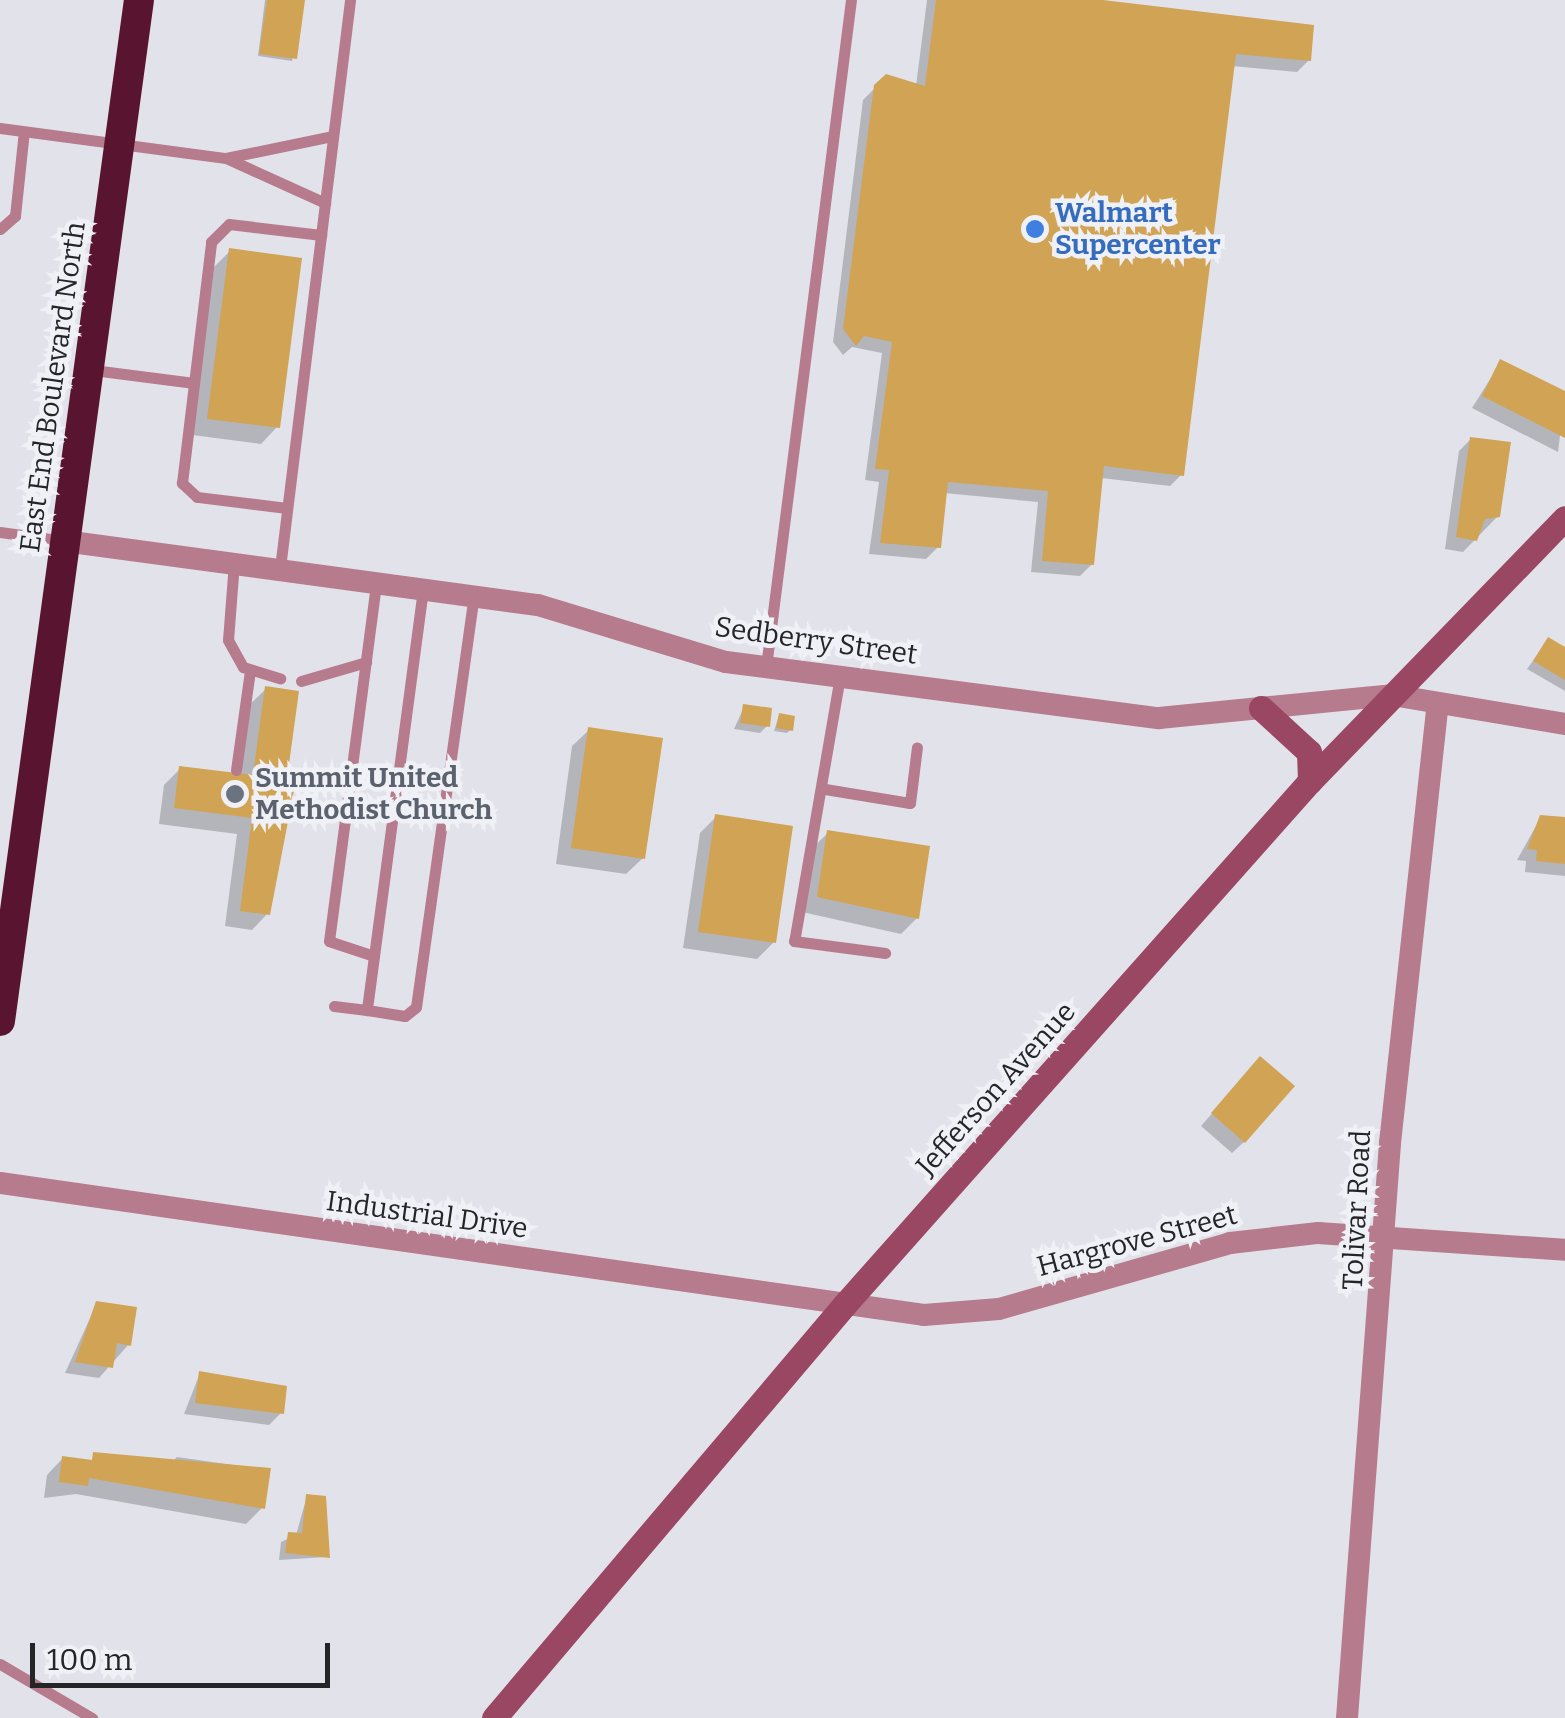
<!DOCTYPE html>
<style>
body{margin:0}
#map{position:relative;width:1565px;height:1718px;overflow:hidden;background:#e2e3ea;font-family:Bitter,serif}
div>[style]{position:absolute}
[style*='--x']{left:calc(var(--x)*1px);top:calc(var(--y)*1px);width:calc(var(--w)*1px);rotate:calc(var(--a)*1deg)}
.shadow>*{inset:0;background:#0003}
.building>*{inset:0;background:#d0a355}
.lane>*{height:11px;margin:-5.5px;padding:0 5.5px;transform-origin:5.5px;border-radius:5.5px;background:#b67b8c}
.street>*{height:22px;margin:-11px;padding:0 11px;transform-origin:11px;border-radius:11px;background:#b67b8c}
.secondary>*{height:25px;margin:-12.5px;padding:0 12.5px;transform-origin:12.5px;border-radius:12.5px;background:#9a4763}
.highway>*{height:30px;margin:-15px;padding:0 15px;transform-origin:15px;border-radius:15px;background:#591530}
.dots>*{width:28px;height:28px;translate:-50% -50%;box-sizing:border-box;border:5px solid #eff1f7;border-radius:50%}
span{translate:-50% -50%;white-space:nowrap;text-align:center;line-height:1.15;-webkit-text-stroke:9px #eff1f7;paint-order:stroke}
.shop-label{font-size:28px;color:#366cbe;font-weight:700}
.left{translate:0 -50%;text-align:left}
.street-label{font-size:28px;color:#242527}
.worship-label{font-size:28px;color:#5b616d;font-weight:700}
.scale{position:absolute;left:30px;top:1643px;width:300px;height:45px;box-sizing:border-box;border:5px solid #242527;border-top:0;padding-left:12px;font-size:30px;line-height:35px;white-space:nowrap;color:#242527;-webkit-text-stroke:8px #eff1f7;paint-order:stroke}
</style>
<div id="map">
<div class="shadow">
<div style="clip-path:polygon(265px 0,303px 0,292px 61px,258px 56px)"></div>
<div style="clip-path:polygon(927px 0,1082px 0,1309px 60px,1297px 72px,1232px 66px,1182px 474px,1170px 486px,1101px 478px,1092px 564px,1080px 576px,1031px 572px,1038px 502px,944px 493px,938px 547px,926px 559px,869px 554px,879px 482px,865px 480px,882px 353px,852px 347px,843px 355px,833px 342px,863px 100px,886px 77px,916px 86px)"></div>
<div style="clip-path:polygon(230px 251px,277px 427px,261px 444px,192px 435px,214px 267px)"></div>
<div style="clip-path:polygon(1501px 362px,1565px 394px,1558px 452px,1472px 408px)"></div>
<div style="clip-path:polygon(1471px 439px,1498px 516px,1463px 552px,1445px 549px,1459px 451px)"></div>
<div style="clip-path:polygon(1548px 640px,1565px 650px,1565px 691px,1527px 669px)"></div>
<div style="clip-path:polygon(266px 689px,268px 913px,252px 930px,225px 926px,237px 834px,159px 824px,164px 785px,180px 769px,240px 776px,249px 705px)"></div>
<div style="clip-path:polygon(744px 707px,768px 725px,760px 733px,734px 729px)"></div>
<div style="clip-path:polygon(779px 716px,790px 730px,787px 733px,774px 731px)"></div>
<div style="clip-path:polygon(589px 730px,643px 858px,626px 874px,556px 864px,572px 746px)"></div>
<div style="clip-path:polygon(716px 817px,774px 942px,757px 959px,683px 948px,700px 833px)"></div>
<div style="clip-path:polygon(1541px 817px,1565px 820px,1565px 876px,1525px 872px,1526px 861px,1517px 860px)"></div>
<div style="clip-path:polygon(828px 833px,917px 918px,901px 934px,802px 912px,811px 849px)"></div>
<div style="clip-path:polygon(1249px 1071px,1244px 1142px,1232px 1153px,1201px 1126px)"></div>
<div style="clip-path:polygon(97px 1303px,129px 1344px,99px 1378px,65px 1373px)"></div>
<div style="clip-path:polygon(200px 1373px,281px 1413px,269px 1425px,184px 1414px)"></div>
<div style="clip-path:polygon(177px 1457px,268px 1470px,262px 1508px,246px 1524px,76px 1494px,44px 1498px,47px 1475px,63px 1458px,168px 1466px)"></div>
<div style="clip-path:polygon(307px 1496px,327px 1557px,279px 1560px,281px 1542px,296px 1535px)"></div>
</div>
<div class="building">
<div style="clip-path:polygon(267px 0,305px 0,297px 59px,259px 54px)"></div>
<div style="clip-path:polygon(936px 0,1103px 0,1314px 25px,1311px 61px,1236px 54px,1184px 476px,1104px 466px,1094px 565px,1042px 561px,1048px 491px,948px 482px,941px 548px,880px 543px,889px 470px,875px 469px,892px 342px,864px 336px,856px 346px,843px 329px,874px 85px,886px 74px,925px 86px)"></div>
<div style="clip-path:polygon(229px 248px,302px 258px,280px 428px,207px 419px)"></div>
<div style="clip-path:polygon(1500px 359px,1565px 391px,1565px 438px,1482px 396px)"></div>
<div style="clip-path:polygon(1470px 437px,1511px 442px,1500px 517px,1485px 519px,1477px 541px,1456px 537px)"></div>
<div style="clip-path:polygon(1548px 637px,1565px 647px,1565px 680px,1533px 661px)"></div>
<div style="clip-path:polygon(265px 686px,299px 691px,287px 779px,296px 780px,270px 915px,240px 911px,252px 818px,174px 808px,179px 766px,253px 775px)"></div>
<div style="clip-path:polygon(743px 704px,772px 708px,770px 727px,740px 723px)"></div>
<div style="clip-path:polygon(779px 713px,795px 716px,793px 731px,776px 728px)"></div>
<div style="clip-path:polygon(588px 727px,663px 738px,645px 859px,571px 848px)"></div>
<div style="clip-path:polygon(715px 814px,793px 826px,776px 943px,698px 932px)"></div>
<div style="clip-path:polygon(1540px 815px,1565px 817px,1565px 864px,1536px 861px,1537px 850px,1527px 849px)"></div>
<div style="clip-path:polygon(827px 830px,930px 846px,919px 919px,817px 897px)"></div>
<div style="clip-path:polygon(1260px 1056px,1295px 1086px,1245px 1143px,1211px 1113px)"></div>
<div style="clip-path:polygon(96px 1301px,137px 1307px,131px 1346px,117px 1343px,113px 1368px,75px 1362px)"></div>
<div style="clip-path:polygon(199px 1371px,287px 1386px,284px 1414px,195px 1403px)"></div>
<div style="clip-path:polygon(93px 1452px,271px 1468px,265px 1509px,89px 1478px,88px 1486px,59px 1482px,62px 1456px,92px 1460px)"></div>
<div style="clip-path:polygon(306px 1494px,326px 1496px,330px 1558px,285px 1553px,288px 1532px,302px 1533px)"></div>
</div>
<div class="lane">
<div style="--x:0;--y:128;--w:228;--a:7.6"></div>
<div style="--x:226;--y:158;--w:109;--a:24.4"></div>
<div style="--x:226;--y:158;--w:108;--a:-11.7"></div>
<div style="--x:0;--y:229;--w:20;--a:-41"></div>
<div style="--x:15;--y:216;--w:85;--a:-84"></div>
<div style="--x:93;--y:370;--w:102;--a:7.3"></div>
<div style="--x:287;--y:508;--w:91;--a:-173"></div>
<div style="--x:197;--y:497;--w:21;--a:-137"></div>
<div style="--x:182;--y:483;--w:243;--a:-83.1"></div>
<div style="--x:211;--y:242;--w:25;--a:-45"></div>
<div style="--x:229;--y:224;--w:93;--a:6.8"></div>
<div style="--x:0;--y:532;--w:65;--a:8"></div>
<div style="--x:234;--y:562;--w:78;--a:94.4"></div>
<div style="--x:228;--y:640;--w:31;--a:61"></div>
<div style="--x:243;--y:667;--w:39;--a:17"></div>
<div style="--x:280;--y:568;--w:572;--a:-82.97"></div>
<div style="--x:423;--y:589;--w:425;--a:97.6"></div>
<div style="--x:367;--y:1010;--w:38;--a:9"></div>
<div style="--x:405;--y:1016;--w:14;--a:-39"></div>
<div style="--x:416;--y:1007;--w:415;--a:-82"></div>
<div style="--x:766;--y:667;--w:672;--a:-82.74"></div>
<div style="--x:840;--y:676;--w:269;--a:99.8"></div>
<div style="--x:794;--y:941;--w:92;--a:7.5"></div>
<div style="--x:301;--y:681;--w:68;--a:-16.3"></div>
<div style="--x:236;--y:770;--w:100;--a:-82"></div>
<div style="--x:825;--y:789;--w:86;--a:9.4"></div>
<div style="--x:910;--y:803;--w:56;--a:-82.9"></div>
<div style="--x:374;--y:956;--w:47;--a:-161.6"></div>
<div style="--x:329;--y:941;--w:362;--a:-82.5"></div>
<div style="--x:334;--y:1006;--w:33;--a:7"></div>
<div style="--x:0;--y:1664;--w:107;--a:30.4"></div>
</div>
<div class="street">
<div style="--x:64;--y:541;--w:478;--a:7.7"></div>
<div style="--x:538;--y:605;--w:196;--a:16.9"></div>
<div style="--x:726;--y:662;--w:437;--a:7.4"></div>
<div style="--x:1159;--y:718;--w:234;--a:-5.6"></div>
<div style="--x:1392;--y:695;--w:175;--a:9.5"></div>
<div style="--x:0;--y:1183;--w:933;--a:8.13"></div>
<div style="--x:924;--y:1315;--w:75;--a:-4.6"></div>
<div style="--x:999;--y:1309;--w:240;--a:-15.9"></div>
<div style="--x:1230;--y:1243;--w:89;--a:-6.5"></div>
<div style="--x:1318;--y:1233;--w:248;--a:3.9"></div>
<div style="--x:1347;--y:1718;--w:577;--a:-85.72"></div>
<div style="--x:1390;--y:1143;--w:439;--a:-83.8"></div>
</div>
<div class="secondary">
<div style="--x:1261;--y:708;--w:65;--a:42.5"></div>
<div style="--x:1309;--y:752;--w:29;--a:88"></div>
<div style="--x:494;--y:1718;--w:544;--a:-49.7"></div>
<div style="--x:846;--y:1303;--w:698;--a:-48.37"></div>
<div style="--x:1310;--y:781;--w:366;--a:-45.9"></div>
</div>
<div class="highway">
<div style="--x:0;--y:1021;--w:1030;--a:-82.25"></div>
</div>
<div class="dots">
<div style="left:1035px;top:229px;background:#3f7fe0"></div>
<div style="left:235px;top:794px;background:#6b7280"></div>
</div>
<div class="shop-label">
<span class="left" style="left:1055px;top:229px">Walmart<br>Supercenter</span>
</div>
<div class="street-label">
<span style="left:53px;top:387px;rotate:-82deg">East End Boulevard North</span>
<span style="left:816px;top:641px;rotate:8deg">Sedberry Street</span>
<span style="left:996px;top:1089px;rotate:-48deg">Jefferson Avenue</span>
<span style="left:1357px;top:1210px;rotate:-87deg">Tolivar Road</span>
<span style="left:427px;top:1215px;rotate:8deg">Industrial Drive</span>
<span style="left:1137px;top:1241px;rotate:-15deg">Hargrove Street</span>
</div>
<div class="worship-label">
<span class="left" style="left:255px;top:794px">Summit United<br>Methodist Church</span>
</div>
<div class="scale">100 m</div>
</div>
